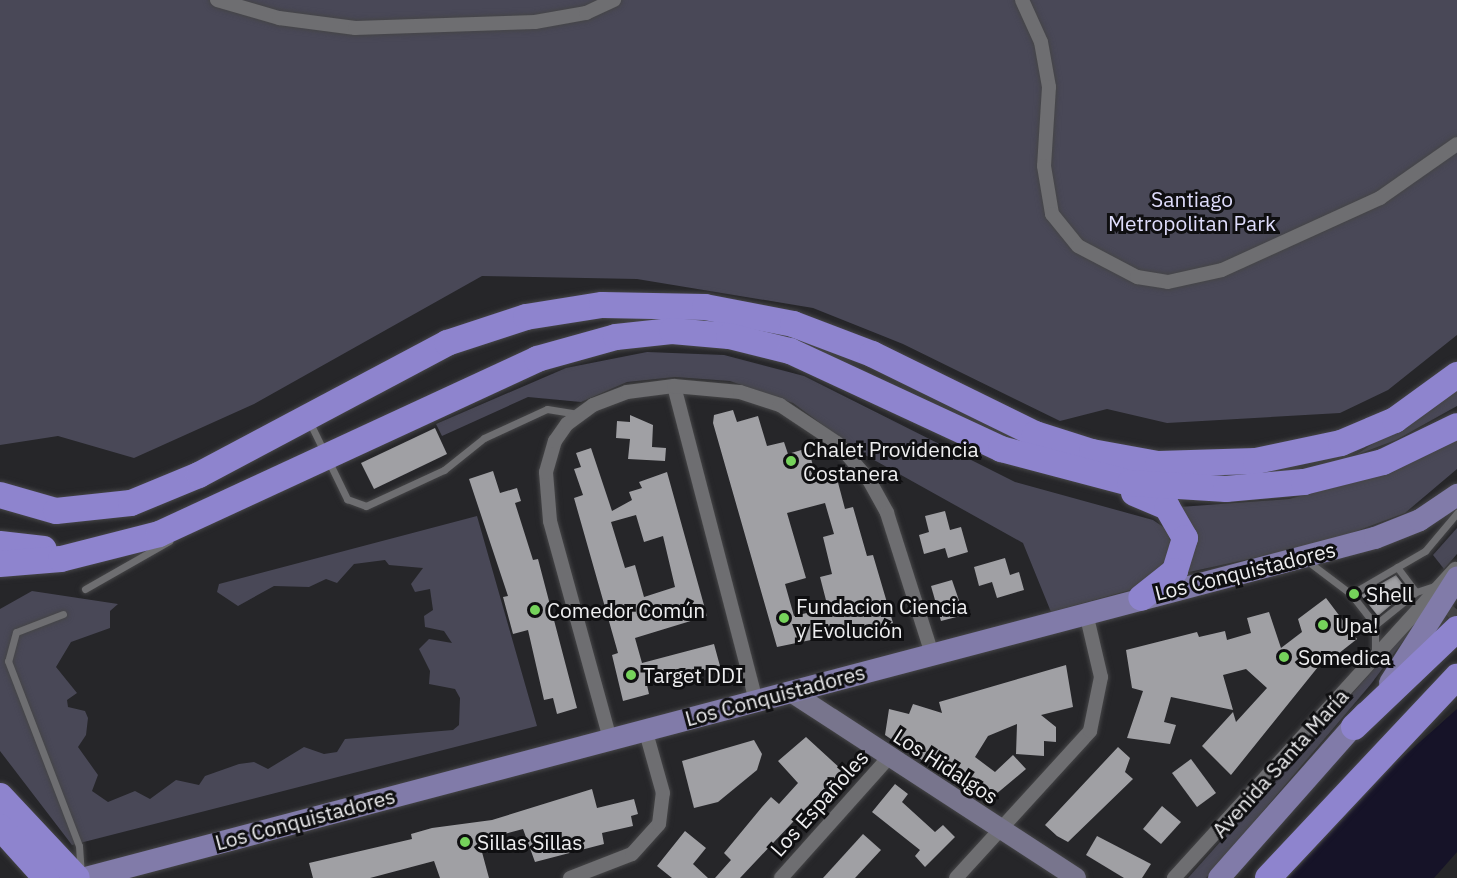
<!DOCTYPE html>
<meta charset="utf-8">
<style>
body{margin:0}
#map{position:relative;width:1457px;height:878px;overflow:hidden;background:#262629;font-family:"IBM Plex Sans",sans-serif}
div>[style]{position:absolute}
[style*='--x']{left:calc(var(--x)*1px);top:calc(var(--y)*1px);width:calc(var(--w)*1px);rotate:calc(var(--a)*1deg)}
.green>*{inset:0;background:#494857}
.water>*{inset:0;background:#161328}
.building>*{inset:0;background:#a0a0a4}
.highway-tunnel>*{height:26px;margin-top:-13px;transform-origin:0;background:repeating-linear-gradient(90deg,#444447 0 26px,transparent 0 39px)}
.roads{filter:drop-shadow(0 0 2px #454547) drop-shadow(0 0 2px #454547)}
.lane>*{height:7px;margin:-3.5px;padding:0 3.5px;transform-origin:3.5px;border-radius:3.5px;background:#6e6e71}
.street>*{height:14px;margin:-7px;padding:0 7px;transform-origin:7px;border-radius:7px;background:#6e6e71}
.secondary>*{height:20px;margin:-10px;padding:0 10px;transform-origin:10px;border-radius:10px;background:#78758d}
.primary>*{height:22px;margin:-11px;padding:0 11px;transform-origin:11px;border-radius:11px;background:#817ba9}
.highway>*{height:26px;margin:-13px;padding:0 13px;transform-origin:13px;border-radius:13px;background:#8e84ce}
.dots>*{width:16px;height:16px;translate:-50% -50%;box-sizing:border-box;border:3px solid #0f0f11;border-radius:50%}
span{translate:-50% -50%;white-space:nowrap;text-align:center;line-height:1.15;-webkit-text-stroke:6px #0f0f11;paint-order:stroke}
.park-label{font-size:21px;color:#dedcfb}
.poi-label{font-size:21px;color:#eeeef0}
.left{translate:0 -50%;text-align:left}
.street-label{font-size:21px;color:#eeeef0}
</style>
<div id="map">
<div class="green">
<div style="clip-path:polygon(0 0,1457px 0,1457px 335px,1388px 390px,1340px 413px,1167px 423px,1107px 409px,1060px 421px,903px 344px,813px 308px,637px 279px,482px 276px,254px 404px,134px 458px,58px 436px,0 445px)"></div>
<div style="clip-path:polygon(647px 352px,724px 355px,804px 376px,1015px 482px,1153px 520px,1166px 529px,1171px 543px,1167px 562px,1141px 587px,1051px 612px,1023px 543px,858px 451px,793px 403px,730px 381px,675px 377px,627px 382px,581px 402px,528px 397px,442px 436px,436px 424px,566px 368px)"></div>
<div style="clip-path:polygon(1457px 386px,1457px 406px,1396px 440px,1356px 455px)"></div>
<div style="clip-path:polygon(1457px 436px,1457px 469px,1405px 513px,1327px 542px,1180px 574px,1194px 552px,1192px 530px,1180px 507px,1289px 499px,1387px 474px)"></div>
<div style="clip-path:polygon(477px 516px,537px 726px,72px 845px,0 751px,0 609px,32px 591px,118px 604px,110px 611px,110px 628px,71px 642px,56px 667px,77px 693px,67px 700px,68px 707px,85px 711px,88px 718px,86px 735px,78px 747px,98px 775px,92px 791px,108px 802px,135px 791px,150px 799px,176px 780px,199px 785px,205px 776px,239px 764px,254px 762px,268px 769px,304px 747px,324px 754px,337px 752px,345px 739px,453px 730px,459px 725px,460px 698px,455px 689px,429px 684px,430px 671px,419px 649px,429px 639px,452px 643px,444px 631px,425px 627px,424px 616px,433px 610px,430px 589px,415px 592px,411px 584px,423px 568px,389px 565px,385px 560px,354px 564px,337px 583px,326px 579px,309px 587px,274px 586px,238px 606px,217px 592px,219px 584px)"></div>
<div style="clip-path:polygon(1457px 528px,1457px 554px,1444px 569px,1433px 555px)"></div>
<div style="clip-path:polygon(1423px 614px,1371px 684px,1206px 878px,1188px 878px)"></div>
</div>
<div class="water">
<div style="clip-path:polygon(1457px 709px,1457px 852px,1434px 878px,1288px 878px,1393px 766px)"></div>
</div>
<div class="building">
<div style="clip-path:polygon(evenodd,733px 410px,737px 422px,758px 416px,767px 446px,784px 442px,788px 454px,808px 448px,816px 476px,835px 471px,845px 509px,853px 507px,867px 556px,873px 555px,893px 623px,777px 647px,713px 423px,714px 415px,733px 410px,825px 503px,834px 534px,823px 537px,832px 574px,820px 577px,828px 608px,794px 616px,785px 584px,806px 578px,787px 513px,825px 503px)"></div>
<div style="clip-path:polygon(630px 415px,653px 425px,652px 447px,666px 448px,665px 461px,628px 459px,630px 439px,616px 438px,617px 421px,630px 422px)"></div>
<div style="clip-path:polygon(435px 428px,447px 454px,374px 489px,361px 463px)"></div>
<div style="clip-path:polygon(evenodd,591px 448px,612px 511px,632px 500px,629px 492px,642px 488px,639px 482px,667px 472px,707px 616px,635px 638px,642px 663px,714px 644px,720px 666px,647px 685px,649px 694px,623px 701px,612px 655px,618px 653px,574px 498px,583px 495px,574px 469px,581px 467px,576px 453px,591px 448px,636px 515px,644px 542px,663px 536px,675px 587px,644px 597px,635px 565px,625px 568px,611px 522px,636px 515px)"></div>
<div style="clip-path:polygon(493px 471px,500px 493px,517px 488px,521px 501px,515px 503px,533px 560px,538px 559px,577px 708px,557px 714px,553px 698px,544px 700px,528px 630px,513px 634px,503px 597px,508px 596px,469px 479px)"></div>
<div style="clip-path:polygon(945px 511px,950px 530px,961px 527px,968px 552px,948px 558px,945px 548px,924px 554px,919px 535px,929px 532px,925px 516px)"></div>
<div style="clip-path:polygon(1005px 558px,1010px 575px,1019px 572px,1024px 590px,997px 598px,992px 582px,979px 586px,974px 567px)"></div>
<div style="clip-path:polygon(1396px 575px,1408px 591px,1378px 616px,1361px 595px)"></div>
<div style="clip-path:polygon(952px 580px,964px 615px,941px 621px,931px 586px)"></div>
<div style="clip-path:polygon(1326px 598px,1357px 639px,1329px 661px,1326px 657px,1231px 775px,1202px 746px,1233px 712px,1236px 722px,1267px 688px,1246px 669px,1223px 675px,1233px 710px,1171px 697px,1164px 722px,1176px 725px,1170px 744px,1127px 738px,1143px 691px,1132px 688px,1126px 650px,1197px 632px,1199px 637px,1225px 631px,1227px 640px,1251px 633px,1247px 618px,1269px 612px,1281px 648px,1302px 632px,1298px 619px)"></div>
<div style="clip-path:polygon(1066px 665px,1073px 707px,1041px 715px,1056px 727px,1056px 742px,1044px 741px,1044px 756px,1016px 754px,1017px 724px,988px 736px,975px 757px,995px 772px,1013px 755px,1026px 769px,995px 795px,927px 751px,922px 760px,885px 735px,889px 709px,909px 714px,913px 704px,942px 713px,939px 702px)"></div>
<div style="clip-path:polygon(806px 737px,842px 770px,740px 878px,715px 878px,731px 860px,724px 853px,762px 807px,771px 797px,779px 804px,798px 783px,778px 761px)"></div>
<div style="clip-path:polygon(754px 740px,762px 754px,757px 770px,718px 802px,694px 808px,682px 761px)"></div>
<div style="clip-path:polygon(1118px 747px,1130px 758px,1125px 772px,1133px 779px,1068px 842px,1057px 836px,1045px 825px)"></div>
<div style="clip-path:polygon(1191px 759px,1216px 793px,1197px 807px,1172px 773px)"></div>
<div style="clip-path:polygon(895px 784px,908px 794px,902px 802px,935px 832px,943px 825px,955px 837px,925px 867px,915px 856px,920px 850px,872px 812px)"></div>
<div style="clip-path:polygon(592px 789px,597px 808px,634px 799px,638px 814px,631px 816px,633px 826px,602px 833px,604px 844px,535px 862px,523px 829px,479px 841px,489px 878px,440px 878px,434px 861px,370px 878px,313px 878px,309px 863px,412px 839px,411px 834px,432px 828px,492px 820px)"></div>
<div style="clip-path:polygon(1162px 806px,1181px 822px,1161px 844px,1143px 829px)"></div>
<div style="clip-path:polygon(685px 831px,706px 848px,693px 864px,708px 878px,672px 878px,657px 866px)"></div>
<div style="clip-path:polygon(863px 834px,881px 850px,855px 878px,823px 878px)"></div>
<div style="clip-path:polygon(1097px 836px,1151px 864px,1142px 878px,1124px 878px,1086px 855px)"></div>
</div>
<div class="highway-tunnel">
<div style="--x:1425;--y:648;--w:50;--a:-50.6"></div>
</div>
<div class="roads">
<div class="lane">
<div style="--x:310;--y:423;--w:85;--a:64"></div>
<div style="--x:347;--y:499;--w:20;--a:20"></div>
<div style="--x:366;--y:506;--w:86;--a:-24.8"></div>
<div style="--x:444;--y:470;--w:51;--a:-38.7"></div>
<div style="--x:484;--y:438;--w:69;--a:-24.7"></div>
<div style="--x:547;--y:409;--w:30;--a:9"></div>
<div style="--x:1306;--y:560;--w:56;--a:37.1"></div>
<div style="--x:1351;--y:594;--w:39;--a:52"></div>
<div style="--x:1375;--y:625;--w:31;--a:90"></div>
<div style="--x:1397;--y:567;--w:31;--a:53"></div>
<div style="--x:85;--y:589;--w:97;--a:-29.7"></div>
<div style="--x:1351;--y:594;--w:86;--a:-30.2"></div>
<div style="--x:1425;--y:551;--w:50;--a:-49.9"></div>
<div style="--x:63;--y:614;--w:50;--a:159"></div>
<div style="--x:16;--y:632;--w:30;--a:105"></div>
<div style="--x:8;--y:661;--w:198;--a:69"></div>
<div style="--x:79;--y:846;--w:27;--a:86"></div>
<div style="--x:1375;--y:625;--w:53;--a:-38.8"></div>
<div style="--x:1416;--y:592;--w:20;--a:-18"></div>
</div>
<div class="street">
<div style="--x:217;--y:0;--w:65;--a:16.2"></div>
<div style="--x:279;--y:18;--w:77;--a:7.5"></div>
<div style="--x:355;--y:28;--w:180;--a:-1.9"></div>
<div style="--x:535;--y:22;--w:52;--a:-10"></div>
<div style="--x:586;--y:13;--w:31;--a:-25"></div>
<div style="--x:1022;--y:0;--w:46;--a:65.7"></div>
<div style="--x:1041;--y:42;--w:46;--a:79.9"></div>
<div style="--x:1049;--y:87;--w:79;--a:93.6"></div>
<div style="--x:1044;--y:166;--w:49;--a:80.5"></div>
<div style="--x:1052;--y:214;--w:41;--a:50.9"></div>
<div style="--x:1078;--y:246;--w:67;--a:27.7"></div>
<div style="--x:1137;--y:277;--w:31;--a:9"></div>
<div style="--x:1168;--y:282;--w:55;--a:-12.5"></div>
<div style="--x:1222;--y:270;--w:174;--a:-24.5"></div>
<div style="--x:1380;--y:198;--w:94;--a:-35"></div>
<div style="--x:674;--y:386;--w:325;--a:75.4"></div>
<div style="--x:610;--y:739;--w:226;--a:-105.4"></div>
<div style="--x:550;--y:521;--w:49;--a:-94.7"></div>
<div style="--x:546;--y:472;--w:32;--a:-74"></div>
<div style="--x:555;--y:441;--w:21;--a:-55"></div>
<div style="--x:567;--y:424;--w:32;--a:-36"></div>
<div style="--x:593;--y:405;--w:36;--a:-21"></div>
<div style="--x:627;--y:392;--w:47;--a:-7.3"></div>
<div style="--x:674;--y:386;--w:66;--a:5.2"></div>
<div style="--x:740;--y:392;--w:42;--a:18"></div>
<div style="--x:780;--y:405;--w:69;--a:33.7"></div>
<div style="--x:837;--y:443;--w:49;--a:49.1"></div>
<div style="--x:869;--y:480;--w:38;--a:61"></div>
<div style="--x:887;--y:513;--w:148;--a:72.3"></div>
<div style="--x:570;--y:878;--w:66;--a:-21.2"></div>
<div style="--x:632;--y:854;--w:40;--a:-48"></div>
<div style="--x:659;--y:824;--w:31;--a:-83"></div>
<div style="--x:663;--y:793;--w:66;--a:-105.7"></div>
<div style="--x:781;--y:878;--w:162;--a:-48.2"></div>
<div style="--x:956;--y:878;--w:199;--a:-47.6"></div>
<div style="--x:1090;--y:731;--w:55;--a:-78.5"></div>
<div style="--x:1101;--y:677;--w:66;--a:-103.2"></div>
<div style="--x:1174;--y:878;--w:418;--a:-47.7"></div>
</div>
<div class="secondary">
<div style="--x:791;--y:692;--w:340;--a:33.1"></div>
</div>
<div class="primary">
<div style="--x:1390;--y:683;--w:125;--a:-57.5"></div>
<div style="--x:86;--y:878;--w:1333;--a:-14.78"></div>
<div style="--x:1375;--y:538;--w:48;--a:-21.8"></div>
<div style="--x:1420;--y:520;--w:45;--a:-34"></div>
<div style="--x:1219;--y:878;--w:220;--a:-48.5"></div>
</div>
<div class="highway">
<div style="--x:1134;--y:493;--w:36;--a:23"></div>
<div style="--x:1167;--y:507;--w:36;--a:60"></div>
<div style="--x:1185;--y:538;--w:34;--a:107"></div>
<div style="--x:1175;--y:571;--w:43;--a:141.5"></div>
<div style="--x:0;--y:495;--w:58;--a:15.9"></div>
<div style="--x:56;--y:511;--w:75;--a:-6.1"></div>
<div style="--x:131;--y:503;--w:74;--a:-22.4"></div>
<div style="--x:199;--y:475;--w:281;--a:-28"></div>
<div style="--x:447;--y:343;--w:83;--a:-18.2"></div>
<div style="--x:526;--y:317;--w:77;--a:-9"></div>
<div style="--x:602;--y:305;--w:103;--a:1.1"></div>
<div style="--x:705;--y:307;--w:90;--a:10.9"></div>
<div style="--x:793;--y:324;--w:85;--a:20.8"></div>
<div style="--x:872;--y:354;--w:182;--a:26.1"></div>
<div style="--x:1035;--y:434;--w:60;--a:17.5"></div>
<div style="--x:1092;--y:452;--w:67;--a:10.3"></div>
<div style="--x:1158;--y:464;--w:98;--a:-1.8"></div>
<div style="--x:1256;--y:461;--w:87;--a:-12"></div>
<div style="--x:1341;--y:443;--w:59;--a:-23.1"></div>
<div style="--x:1395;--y:420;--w:77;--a:-36"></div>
<div style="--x:0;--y:544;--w:44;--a:6.5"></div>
<div style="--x:0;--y:564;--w:61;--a:-4.7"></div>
<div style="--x:61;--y:559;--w:101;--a:-14.3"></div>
<div style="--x:159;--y:534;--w:417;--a:-24.8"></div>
<div style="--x:537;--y:359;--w:82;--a:-15.6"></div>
<div style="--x:616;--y:337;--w:56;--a:-6.1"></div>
<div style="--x:672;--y:331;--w:57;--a:5"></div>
<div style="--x:729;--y:336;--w:63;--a:13.8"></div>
<div style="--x:790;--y:351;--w:233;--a:24.9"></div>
<div style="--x:1001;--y:449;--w:133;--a:14.8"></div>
<div style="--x:1130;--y:483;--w:96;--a:3.6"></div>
<div style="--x:1226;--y:489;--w:78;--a:-5.1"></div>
<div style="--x:1304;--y:482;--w:81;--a:-14.2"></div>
<div style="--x:1383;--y:462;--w:82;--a:-25.9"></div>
<div style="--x:1354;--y:727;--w:142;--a:-43.6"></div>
<div style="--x:0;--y:796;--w:112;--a:46.8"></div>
<div style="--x:0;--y:827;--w:69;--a:48"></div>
<div style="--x:1268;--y:878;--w:276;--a:-46.8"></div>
</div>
</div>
<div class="dots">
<div style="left:791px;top:461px;background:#75d25b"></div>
<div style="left:1354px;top:594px;background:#75d25b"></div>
<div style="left:535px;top:610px;background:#75d25b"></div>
<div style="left:784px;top:618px;background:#75d25b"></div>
<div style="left:1323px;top:625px;background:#75d25b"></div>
<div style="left:1284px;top:657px;background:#75d25b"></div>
<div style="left:631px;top:675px;background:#75d25b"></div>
<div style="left:465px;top:842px;background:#75d25b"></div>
</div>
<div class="park-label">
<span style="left:1192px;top:211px">Santiago<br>Metropolitan Park</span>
</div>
<div class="poi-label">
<span class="left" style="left:803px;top:461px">Chalet Providencia<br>Costanera</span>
<span class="left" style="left:1366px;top:594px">Shell</span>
<span class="left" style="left:796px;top:618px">Fundacion Ciencia<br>y Evolución</span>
<span class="left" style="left:547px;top:610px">Comedor Común</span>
<span class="left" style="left:1335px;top:625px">Upa!</span>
<span class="left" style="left:1298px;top:657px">Somedica</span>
<span class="left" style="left:643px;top:675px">Target DDI</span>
<span class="left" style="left:477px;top:842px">Sillas Sillas</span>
</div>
<div class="street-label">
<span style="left:1245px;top:571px;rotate:-14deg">Los Conquistadores</span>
<span style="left:775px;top:695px;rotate:-15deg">Los Conquistadores</span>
<span style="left:1280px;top:763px;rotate:-48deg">Avenida Santa María</span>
<span style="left:946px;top:766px;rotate:33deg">Los Hidalgos</span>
<span style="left:819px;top:803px;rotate:-48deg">Los Españoles</span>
<span style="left:305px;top:819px;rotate:-15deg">Los Conquistadores</span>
</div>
</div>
